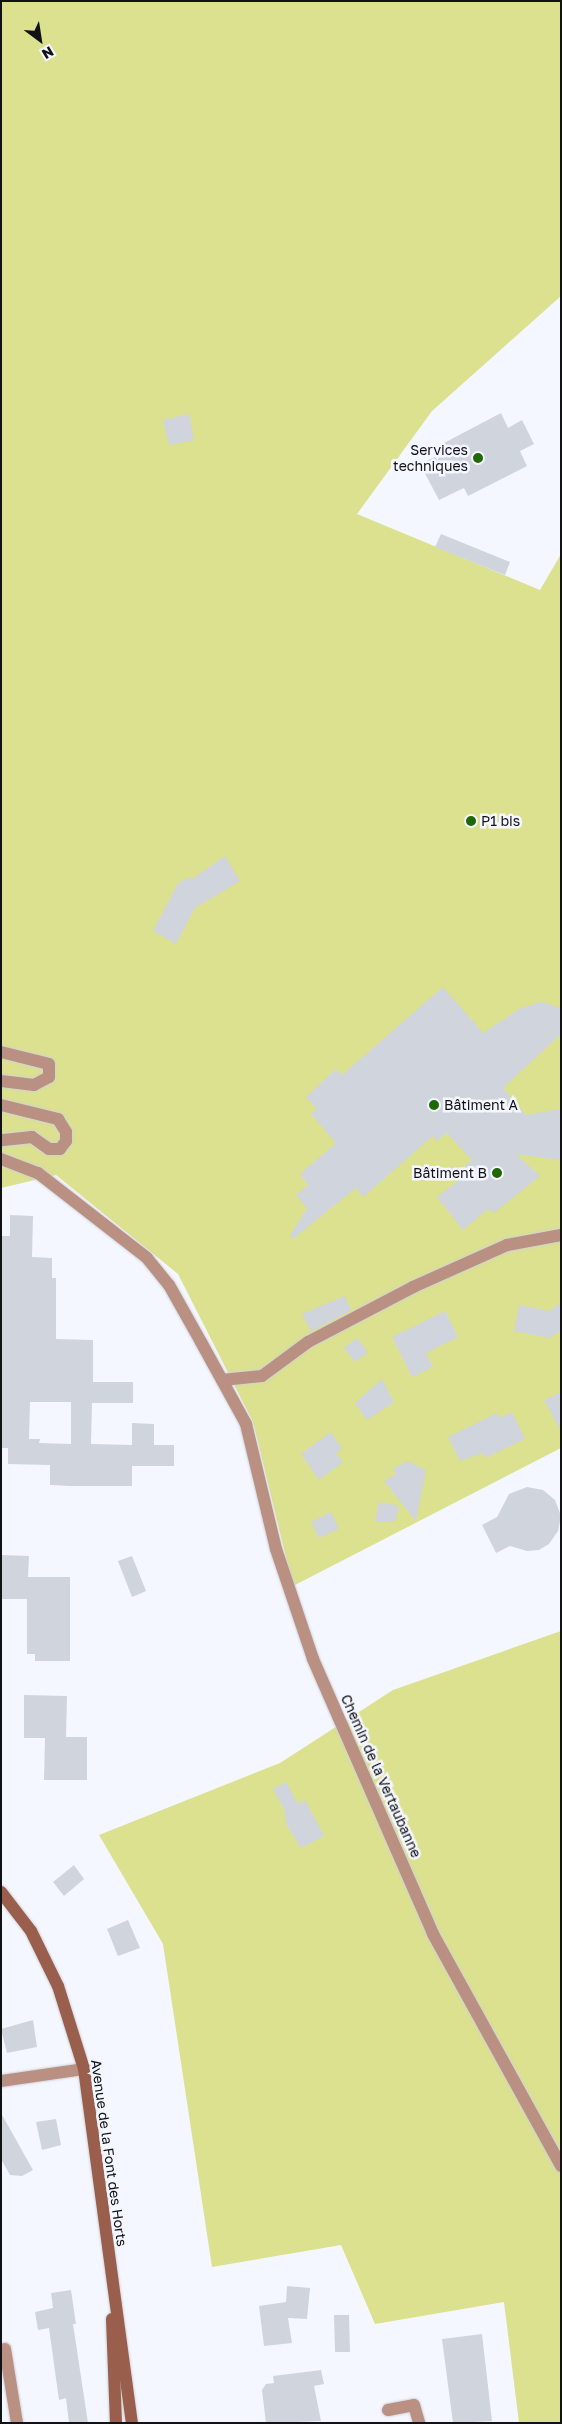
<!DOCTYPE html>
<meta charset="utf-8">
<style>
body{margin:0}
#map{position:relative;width:562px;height:2424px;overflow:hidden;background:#f4f7ff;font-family:"Golos Text",sans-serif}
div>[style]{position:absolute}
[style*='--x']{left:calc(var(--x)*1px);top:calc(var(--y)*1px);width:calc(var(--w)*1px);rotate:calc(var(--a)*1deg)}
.green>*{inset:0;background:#dbe18f}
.building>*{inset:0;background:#d0d4dd}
.roads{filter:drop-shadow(0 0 1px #d0d2da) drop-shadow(0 0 1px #d0d2da)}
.minor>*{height:12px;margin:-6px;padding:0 6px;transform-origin:6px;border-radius:6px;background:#ba9083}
.secondary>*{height:12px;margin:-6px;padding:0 6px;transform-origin:6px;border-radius:6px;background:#995e4c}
.dots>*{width:14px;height:14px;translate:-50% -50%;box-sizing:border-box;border:2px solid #f4f7ff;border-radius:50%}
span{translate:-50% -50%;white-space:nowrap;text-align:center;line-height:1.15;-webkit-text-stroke:5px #f4f7ff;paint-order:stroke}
.poi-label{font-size:14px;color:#111215}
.right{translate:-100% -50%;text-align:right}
.left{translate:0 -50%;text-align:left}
.street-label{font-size:14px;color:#111215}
.frame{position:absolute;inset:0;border:2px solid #111215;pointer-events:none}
.north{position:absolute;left:15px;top:15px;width:50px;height:50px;-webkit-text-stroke:4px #f4f7ff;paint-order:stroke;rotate:149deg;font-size:14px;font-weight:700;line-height:20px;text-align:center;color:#111215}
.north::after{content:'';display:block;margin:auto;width:18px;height:22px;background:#111215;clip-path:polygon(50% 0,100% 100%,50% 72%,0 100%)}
</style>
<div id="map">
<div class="green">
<div style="clip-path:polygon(1px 1px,561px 1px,561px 296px,432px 411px,357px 514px,540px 590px,561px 554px,561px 1448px,293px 1586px,253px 1422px,178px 1274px,56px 1175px,1px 1188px)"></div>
<div style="clip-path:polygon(561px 1631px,561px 2423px,519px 2423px,504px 2302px,375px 2324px,341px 2245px,212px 2267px,163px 1944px,99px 1835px,280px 1763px,393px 1690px)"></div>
</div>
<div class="building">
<div style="clip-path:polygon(501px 413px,508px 428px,522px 420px,534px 444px,520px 451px,527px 466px,468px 496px,464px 488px,439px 500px,420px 464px,445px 452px,442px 444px)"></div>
<div style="clip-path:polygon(189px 414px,194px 440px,169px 445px,163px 420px)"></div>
<div style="clip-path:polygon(441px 534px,510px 562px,505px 575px,435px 547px)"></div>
<div style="clip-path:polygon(225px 856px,240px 881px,195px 908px,176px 944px,153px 931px,178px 883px,190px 877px,192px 879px)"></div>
<div style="clip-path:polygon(443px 987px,483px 1033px,521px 1008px,541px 1002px,561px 1008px,561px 1034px,503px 1088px,526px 1115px,561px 1109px,561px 1160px,516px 1154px,540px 1176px,494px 1213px,488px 1209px,463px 1230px,437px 1197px,458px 1181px,453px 1177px,472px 1160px,447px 1133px,437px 1141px,433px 1136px,363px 1197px,356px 1188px,293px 1239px,290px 1236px,307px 1208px,296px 1195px,308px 1185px,300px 1174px,336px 1143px,311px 1114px,317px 1109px,306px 1097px,336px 1069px,342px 1075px)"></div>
<div style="clip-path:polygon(evenodd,10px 1215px,33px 1216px,32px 1257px,52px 1258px,52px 1278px,56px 1278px,56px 1339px,93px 1340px,93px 1382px,133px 1382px,133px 1403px,92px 1403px,91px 1444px,132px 1445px,132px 1423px,154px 1424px,154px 1445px,174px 1445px,174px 1466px,132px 1466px,132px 1486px,70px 1486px,50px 1485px,50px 1465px,8px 1464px,8px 1448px,1px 1448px,1px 1236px,10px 1236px,10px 1215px,30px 1402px,71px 1402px,71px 1444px,39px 1443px,40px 1439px,29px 1439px,30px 1402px)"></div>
<div style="clip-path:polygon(345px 1296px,351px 1310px,311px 1331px,302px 1314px)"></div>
<div style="clip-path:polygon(561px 1303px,561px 1330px,549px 1338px,514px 1331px,519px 1305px,549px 1311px)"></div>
<div style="clip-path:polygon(445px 1311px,458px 1337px,426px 1353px,433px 1367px,412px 1377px,392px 1337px)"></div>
<div style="clip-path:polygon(357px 1338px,368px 1352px,355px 1362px,344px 1348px)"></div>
<div style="clip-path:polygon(382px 1379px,394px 1402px,367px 1420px,355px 1403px)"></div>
<div style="clip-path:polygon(561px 1392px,561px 1431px,544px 1400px)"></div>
<div style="clip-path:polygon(512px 1412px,525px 1439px,485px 1458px,482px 1453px,460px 1461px,448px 1437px,497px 1413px,500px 1418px)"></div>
<div style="clip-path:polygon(331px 1432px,342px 1449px,336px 1453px,343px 1462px,319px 1480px,301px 1454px)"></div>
<div style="clip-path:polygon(407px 1461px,426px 1470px,416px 1521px,384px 1481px,396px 1474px,393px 1469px)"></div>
<div style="clip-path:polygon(527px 1487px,543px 1490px,555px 1500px,561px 1516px,558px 1531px,549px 1544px,539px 1550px,527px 1551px,510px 1546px,496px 1553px,482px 1525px,497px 1517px,509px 1494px)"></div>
<div style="clip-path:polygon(379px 1502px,399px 1506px,395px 1522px,375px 1522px)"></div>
<div style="clip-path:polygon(331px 1512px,339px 1529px,319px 1538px,311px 1522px)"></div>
<div style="clip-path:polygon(1px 1555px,29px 1556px,28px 1577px,70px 1577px,70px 1661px,35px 1661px,35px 1654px,27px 1654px,27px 1599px,1px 1599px)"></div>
<div style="clip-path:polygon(132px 1556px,146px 1591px,132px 1597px,118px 1561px)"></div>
<div style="clip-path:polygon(24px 1695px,67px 1696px,66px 1737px,87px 1737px,87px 1780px,44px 1780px,45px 1738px,24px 1738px)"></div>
<div style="clip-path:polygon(286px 1782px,298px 1804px,305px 1800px,324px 1836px,301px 1848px,286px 1824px,285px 1811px,273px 1789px)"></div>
<div style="clip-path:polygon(74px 1865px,84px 1879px,64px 1896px,53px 1882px)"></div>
<div style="clip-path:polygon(128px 1920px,140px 1948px,118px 1956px,107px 1929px)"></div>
<div style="clip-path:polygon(33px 2020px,37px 2047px,7px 2053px,1px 2029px)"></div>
<div style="clip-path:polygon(1px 2113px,33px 2170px,22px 2176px,10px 2175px,1px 2159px)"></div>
<div style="clip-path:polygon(56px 2119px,61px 2145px,42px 2150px,36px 2122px)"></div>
<div style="clip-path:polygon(287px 2286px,310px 2288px,307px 2319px,288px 2318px,292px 2343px,264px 2346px,259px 2306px,286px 2302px)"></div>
<div style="clip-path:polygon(71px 2290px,76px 2324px,73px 2324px,88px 2423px,69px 2423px,66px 2398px,59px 2400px,49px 2328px,38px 2330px,35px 2312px,53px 2308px,51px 2293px)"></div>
<div style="clip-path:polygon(334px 2315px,349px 2315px,350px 2352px,335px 2352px)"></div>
<div style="clip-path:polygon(482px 2334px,492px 2421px,453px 2423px,442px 2339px)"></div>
<div style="clip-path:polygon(321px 2370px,324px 2384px,314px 2386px,321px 2421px,266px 2423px,262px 2390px,266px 2384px,274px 2383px,273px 2376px)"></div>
</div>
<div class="roads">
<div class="minor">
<div style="--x:1;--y:1052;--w:49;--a:14"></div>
<div style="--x:49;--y:1064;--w:13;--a:90"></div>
<div style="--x:49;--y:1077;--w:17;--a:152"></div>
<div style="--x:34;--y:1085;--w:33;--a:-173"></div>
<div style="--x:1;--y:1105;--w:59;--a:13.8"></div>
<div style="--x:58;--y:1119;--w:15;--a:58"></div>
<div style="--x:66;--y:1132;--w:9;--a:90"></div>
<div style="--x:66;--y:1141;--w:10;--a:127"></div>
<div style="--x:60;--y:1149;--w:11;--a:180"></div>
<div style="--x:49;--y:1149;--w:21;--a:-145"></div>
<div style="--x:32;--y:1137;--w:31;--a:174"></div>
<div style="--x:1;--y:1159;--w:40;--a:21"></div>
<div style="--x:38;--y:1173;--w:138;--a:37.9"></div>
<div style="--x:147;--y:1258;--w:35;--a:51"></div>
<div style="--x:169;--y:1285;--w:65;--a:60.7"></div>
<div style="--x:201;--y:1342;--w:94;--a:61.2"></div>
<div style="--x:246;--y:1424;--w:129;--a:76.5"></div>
<div style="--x:276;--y:1549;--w:116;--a:71.4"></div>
<div style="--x:313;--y:1659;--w:300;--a:66.4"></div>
<div style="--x:433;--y:1934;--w:265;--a:61.1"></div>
<div style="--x:222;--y:1380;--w:40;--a:-5.7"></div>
<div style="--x:262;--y:1376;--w:57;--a:-36.5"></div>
<div style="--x:308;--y:1342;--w:119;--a:-27.6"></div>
<div style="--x:413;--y:1287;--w:103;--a:-24.1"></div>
<div style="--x:507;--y:1245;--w:55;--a:-10.5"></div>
<div style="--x:1;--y:2081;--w:84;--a:-8.2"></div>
<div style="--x:5;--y:2349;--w:75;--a:80.8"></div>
<div style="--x:388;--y:2410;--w:26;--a:-11"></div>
<div style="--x:414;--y:2405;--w:19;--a:74"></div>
</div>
<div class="secondary">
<div style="--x:1;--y:1892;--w:49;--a:52.4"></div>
<div style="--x:31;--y:1931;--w:61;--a:63.9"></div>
<div style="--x:58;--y:1986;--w:87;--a:72.6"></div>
<div style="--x:84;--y:2069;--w:357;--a:82.3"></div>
<div style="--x:112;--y:2319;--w:104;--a:87.8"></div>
</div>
</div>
<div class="dots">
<div style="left:478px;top:458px;background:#206802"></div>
<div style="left:471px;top:821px;background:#206802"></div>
<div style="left:434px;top:1105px;background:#206802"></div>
<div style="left:497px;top:1173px;background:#206802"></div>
</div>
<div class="poi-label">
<span class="right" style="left:468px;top:458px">Services<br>techniques</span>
<span class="left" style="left:481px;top:821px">P1 bis</span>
<span class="left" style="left:444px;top:1105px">Bâtiment A</span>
<span class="right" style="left:487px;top:1173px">Bâtiment B</span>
</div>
<div class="street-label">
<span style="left:381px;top:1776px;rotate:66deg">Chemin de la Vertaubanne</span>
<span style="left:109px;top:2153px;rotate:82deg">Avenue de la Font des Horts</span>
</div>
<div class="frame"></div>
<div class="north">N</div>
</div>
